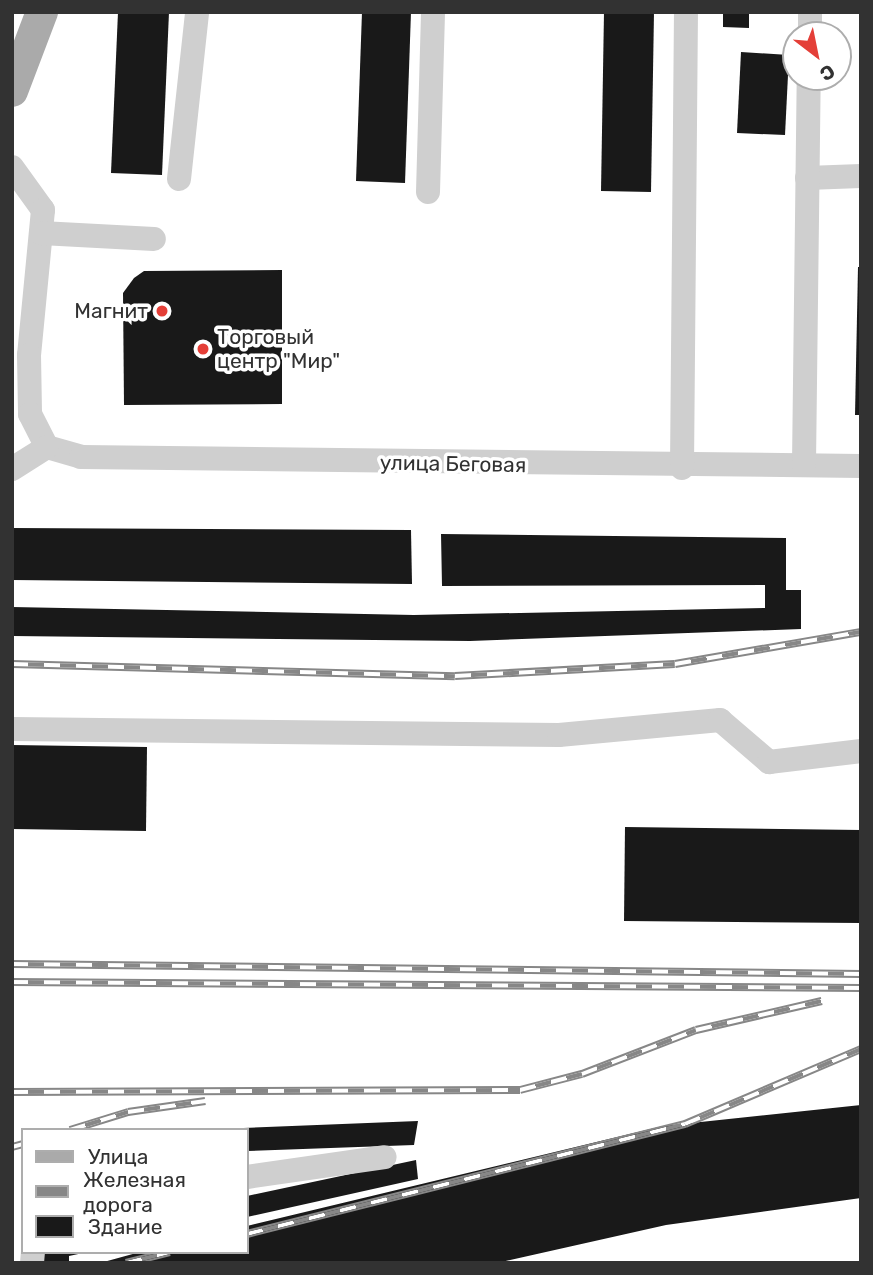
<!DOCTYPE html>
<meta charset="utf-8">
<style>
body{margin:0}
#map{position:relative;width:873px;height:1275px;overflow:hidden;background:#fff;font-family:Rubik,sans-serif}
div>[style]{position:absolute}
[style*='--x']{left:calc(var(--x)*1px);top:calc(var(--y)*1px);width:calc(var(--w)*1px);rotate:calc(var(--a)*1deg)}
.building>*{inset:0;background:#191919}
.minor>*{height:24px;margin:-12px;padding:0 12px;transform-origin:12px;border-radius:12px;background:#cfcfcf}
.major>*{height:32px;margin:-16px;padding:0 16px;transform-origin:16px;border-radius:16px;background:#aaa}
.rail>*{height:8px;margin-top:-4px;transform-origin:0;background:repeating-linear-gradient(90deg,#fff 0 16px,#878787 0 32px);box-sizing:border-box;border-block:2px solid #878787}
.dots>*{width:19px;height:19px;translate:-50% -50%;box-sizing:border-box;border:4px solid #fff;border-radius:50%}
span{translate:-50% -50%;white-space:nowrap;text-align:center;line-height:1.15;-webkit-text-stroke:7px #fff;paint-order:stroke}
.poi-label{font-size:21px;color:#323232}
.right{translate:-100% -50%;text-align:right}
.left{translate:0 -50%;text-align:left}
.street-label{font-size:21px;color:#323232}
.frame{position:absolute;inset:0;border:14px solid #323232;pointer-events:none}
.legend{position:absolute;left:21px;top:1128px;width:228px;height:126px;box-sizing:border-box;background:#fff;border:2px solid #adadad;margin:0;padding:9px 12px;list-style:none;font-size:21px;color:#323232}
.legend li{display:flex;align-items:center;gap:14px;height:35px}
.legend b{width:35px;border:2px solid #adadad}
.north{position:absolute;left:782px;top:21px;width:70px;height:70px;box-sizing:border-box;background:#fff;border:2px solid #adadad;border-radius:50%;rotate:148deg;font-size:19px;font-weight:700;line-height:28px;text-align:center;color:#323232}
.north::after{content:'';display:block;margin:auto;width:24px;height:32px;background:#e43f38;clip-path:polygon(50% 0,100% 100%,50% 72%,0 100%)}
</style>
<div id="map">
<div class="building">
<div style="clip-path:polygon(118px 12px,169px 12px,162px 175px,111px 173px)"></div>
<div style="clip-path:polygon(362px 12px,411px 12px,405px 183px,356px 181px)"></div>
<div style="clip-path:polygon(604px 12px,654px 12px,651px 192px,601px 191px)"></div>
<div style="clip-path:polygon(723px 12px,749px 12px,749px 28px,723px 27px)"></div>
<div style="clip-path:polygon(741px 52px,789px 55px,785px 135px,737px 133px)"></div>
<div style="clip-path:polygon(858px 267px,861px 267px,861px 415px,855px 415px)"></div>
<div style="clip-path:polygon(282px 270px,282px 404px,124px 405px,123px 293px,134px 278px,144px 271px)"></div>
<div style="clip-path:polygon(12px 528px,411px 530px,412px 584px,12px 580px)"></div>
<div style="clip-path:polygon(441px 534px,786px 538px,786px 590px,801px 590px,801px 629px,470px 641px,12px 636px,12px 607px,414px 615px,765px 608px,765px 585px,442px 586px)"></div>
<div style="clip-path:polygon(12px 745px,147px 747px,146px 831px,12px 829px)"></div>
<div style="clip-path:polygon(625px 827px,861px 830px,861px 923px,624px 921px)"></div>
<div style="clip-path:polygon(861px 1105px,861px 1198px,666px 1225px,497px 1263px,100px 1263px,140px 1252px,247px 1252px,247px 1226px,663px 1126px)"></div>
<div style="clip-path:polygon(418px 1121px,414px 1145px,247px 1151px,247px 1130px,194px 1130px)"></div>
<div style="clip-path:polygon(416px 1160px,418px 1179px,247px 1217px,247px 1196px)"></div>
<div style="clip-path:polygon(43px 1252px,82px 1252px,83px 1253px,69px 1256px,69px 1263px,44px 1263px)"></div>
</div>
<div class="minor">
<div style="--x:810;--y:35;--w:23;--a:-90"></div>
<div style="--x:12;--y:167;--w:53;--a:54.2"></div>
<div style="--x:43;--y:210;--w:146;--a:95.5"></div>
<div style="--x:29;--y:355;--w:59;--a:89"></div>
<div style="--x:30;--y:414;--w:37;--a:63"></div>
<div style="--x:807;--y:178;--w:54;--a:-2.1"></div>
<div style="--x:179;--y:179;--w:168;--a:-83.8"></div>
<div style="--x:428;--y:192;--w:180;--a:-88.4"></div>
<div style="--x:41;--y:233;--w:113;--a:3"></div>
<div style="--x:47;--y:447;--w:35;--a:16"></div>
<div style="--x:81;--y:457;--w:780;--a:0.66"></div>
<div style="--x:804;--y:464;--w:387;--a:-89.3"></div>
<div style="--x:682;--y:468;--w:456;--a:-89.5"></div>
<div style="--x:12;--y:469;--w:41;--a:-32.2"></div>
<div style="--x:12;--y:729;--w:547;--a:0.63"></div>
<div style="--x:559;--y:735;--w:162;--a:-5.3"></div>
<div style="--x:720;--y:720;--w:65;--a:40.6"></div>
<div style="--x:769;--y:762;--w:93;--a:-6.8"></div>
<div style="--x:247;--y:1177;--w:139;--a:-8.2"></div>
<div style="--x:32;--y:1263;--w:11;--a:-85"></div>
</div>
<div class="major">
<div style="--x:12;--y:91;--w:85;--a:-69.2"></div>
</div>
<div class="rail">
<div style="--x:12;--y:664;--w:443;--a:1.6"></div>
<div style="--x:455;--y:676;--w:220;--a:-3.1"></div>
<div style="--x:675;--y:664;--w:189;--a:-9.8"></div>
<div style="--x:12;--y:964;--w:849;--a:0.67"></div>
<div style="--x:12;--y:982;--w:849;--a:0.4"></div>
<div style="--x:12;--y:1092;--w:508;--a:-0.23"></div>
<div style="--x:520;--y:1090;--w:64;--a:-14.5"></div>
<div style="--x:582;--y:1074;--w:122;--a:-21.1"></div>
<div style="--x:696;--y:1030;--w:129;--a:-13"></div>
<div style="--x:70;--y:1130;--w:61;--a:-17.2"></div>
<div style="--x:128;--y:1112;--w:78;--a:-8.1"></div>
<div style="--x:12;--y:1147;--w:11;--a:-15"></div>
<div style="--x:247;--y:1234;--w:452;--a:-14.1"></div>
<div style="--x:685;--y:1124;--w:191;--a:-23.1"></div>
<div style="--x:126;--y:1263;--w:45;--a:-14"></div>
</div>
<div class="dots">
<div style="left:162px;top:311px;background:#e43f38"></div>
<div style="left:203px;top:349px;background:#e43f38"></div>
</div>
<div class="poi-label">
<span class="right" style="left:148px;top:311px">Магнит</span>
<span class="left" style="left:217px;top:349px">Торговый<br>центр "Мир"</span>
</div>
<div class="street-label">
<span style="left:453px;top:464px;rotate:1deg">улица Беговая</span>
</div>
<div class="frame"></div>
<ul class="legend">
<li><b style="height:9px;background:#aaa"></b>Улица</li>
<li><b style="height:9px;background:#878787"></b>Железная дорога</li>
<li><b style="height:19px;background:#191919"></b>Здание</li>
</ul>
<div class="north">С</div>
</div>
